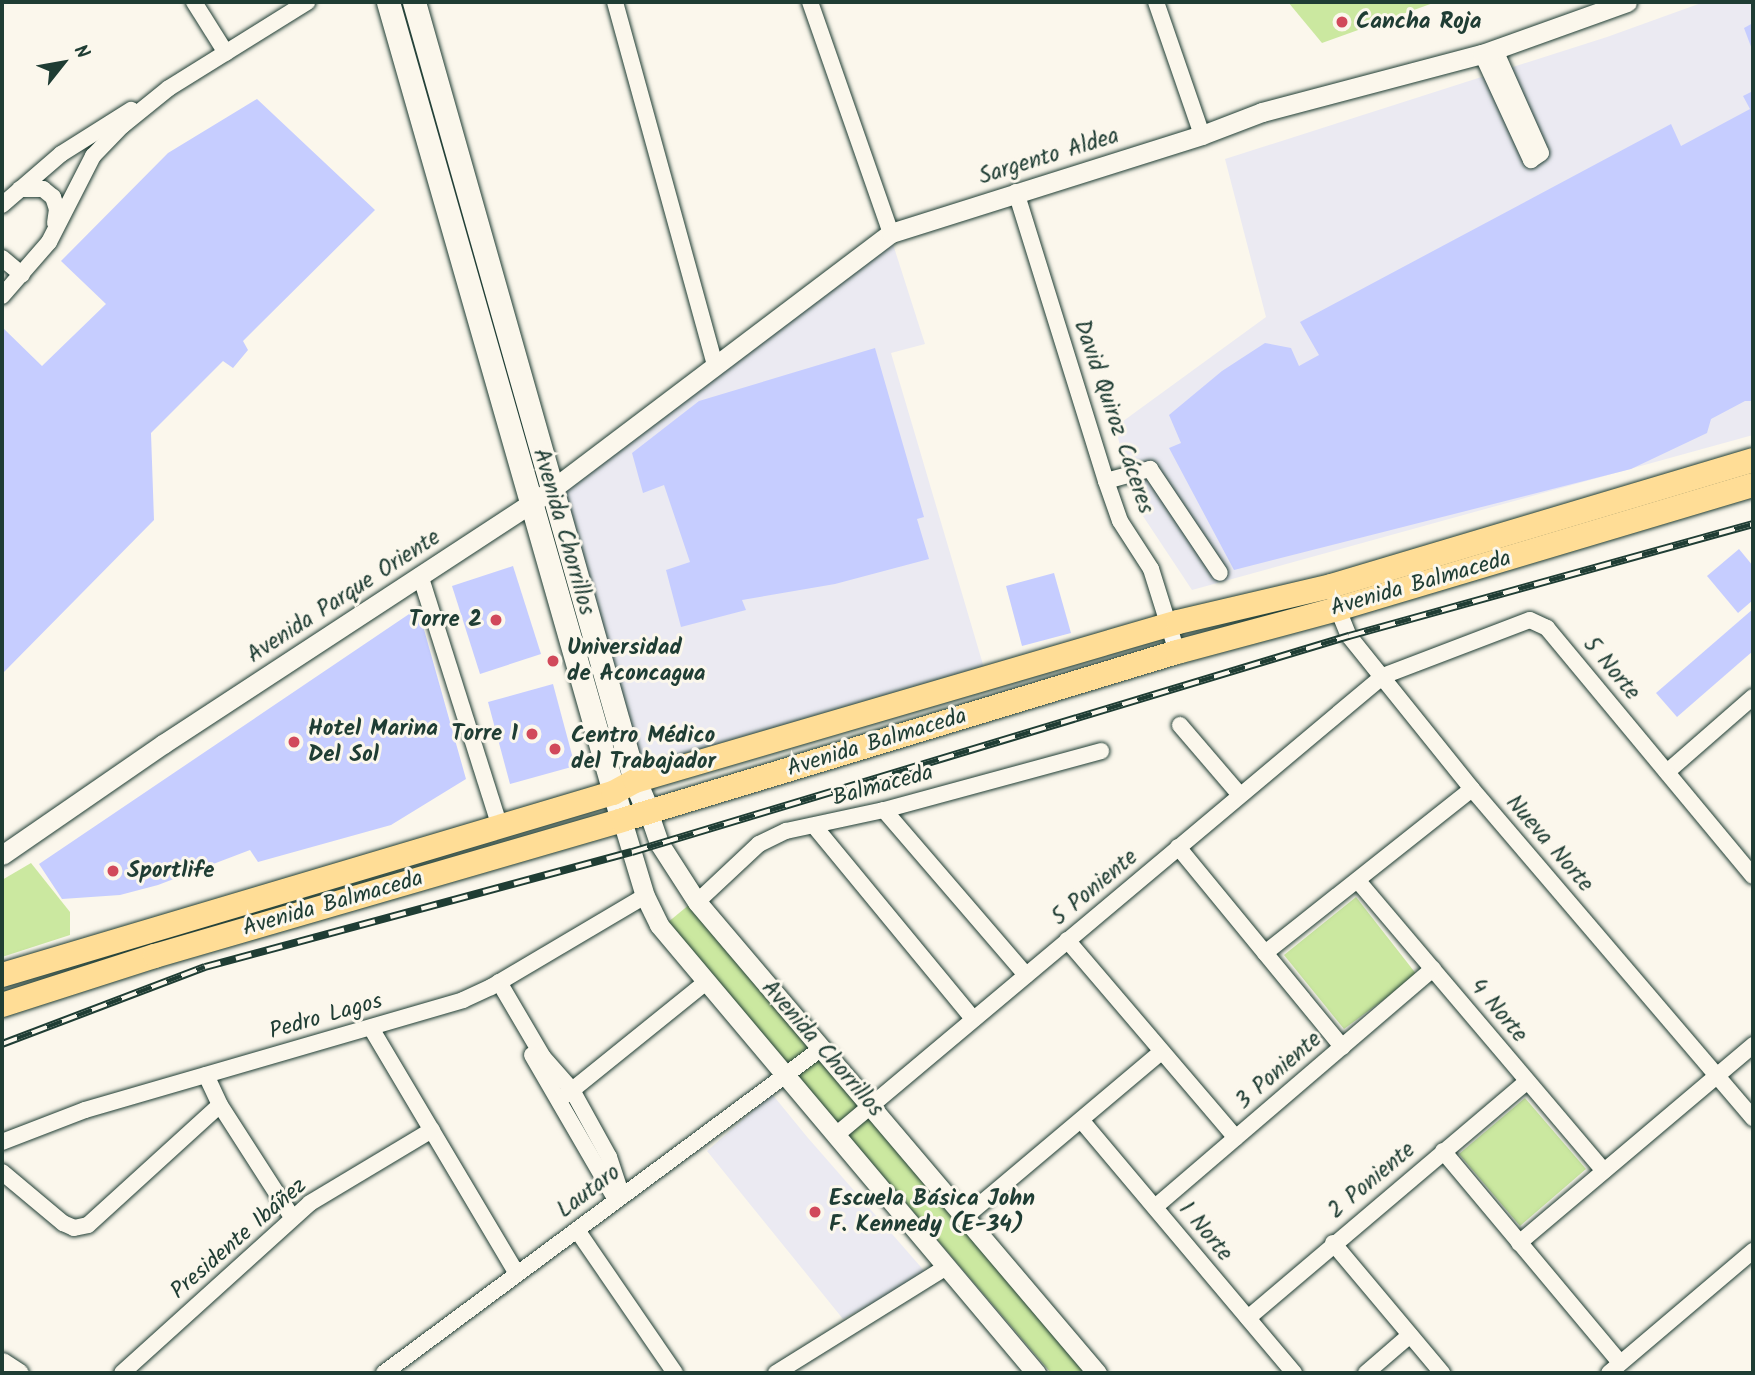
<!DOCTYPE html>
<meta charset="utf-8">
<style>
body{margin:0}
#map{position:relative;width:1755px;height:1375px;overflow:hidden;background:#fbf7ec;font-family:Kalam,sans-serif}
div>[style]{position:absolute}
[style*='--x']{left:calc(var(--x)*1px);top:calc(var(--y)*1px);width:calc(var(--w)*1px);rotate:calc(var(--a)*1deg)}
.built>*{inset:0;background:#ebeaf2}
.green>*{inset:0;background:#cbe8a0}
.building>*{inset:0;background:#c6cdff}
.roads{filter:drop-shadow(0 0 2px #1f3d34) drop-shadow(0 0 2px #1f3d34)}
.minor>*{height:16px;margin:-8px;padding:0 8px;transform-origin:8px;border-radius:8px;background:#fbf7ec}
.tertiary>*{height:19px;margin:-9.5px;padding:0 9.5px;transform-origin:9.5px;border-radius:9.5px;background:#fbf7ec}
.secondary>*{height:23px;margin:-11.5px;padding:0 11.5px;transform-origin:11.5px;border-radius:11.5px;background:#fbf7ec}
.primary>*{height:24px;margin:-12px;padding:0 12px;transform-origin:12px;border-radius:12px;background:#ffdd96}
.rail>*{height:8px;margin-top:-4px;transform-origin:0;background:repeating-linear-gradient(90deg,#fbf7ec 0 16px,#1f3d34 0 32px);box-sizing:border-box;border-block:2px solid #1f3d34}
.dots>*{width:19px;height:19px;translate:-50% -50%;box-sizing:border-box;border:4px solid #fbf7ec;border-radius:50%}
span{translate:-50% -50%;white-space:nowrap;text-align:center;line-height:1.15;-webkit-text-stroke:6px #fbf7ec;paint-order:stroke}
.poi-label{font-size:23px;color:#1f3d34;font-weight:700}
.left{translate:0 -50%;text-align:left}
.right{translate:-100% -50%;text-align:right}
.street-label{font-size:23px;color:#1f3d34}
.frame{position:absolute;inset:0;border:4px solid #1f3d34;pointer-events:none}
.north{position:absolute;left:28px;top:28px;width:70px;height:70px;-webkit-text-stroke:5px #fbf7ec;paint-order:stroke;rotate:59deg;font-size:19px;font-weight:700;line-height:28px;text-align:center;color:#1f3d34}
.north::after{content:'';display:block;margin:auto;width:24px;height:32px;background:#1f3d34;clip-path:polygon(50% 0,100% 100%,50% 72%,0 100%)}
</style>
<div id="map">
<div class="built">
<div style="clip-path:polygon(1704px 2px,1753px 2px,1753px 435px,1192px 590px,1137px 507px,1115px 427px,1266px 317px,1225px 159px,1607px 37px)"></div>
<div style="clip-path:polygon(891px 238px,925px 344px,891px 353px,984px 668px,643px 769px,563px 491px)"></div>
<div style="clip-path:polygon(772px 1094px,808px 1138px,927px 1274px,843px 1319px,707px 1151px)"></div>
</div>
<div class="green">
<div style="clip-path:polygon(1288px 2px,1436px 2px,1322px 43px)"></div>
<div style="clip-path:polygon(31px 863px,70px 912px,70px 935px,2px 957px,2px 880px)"></div>
<div style="clip-path:polygon(1356px 897px,1417px 975px,1344px 1029px,1284px 955px)"></div>
<div style="clip-path:polygon(690px 904px,1085px 1373px,1051px 1373px,667px 923px)"></div>
<div style="clip-path:polygon(1525px 1098px,1586px 1169px,1520px 1226px,1459px 1154px)"></div>
</div>
<div class="building">
<div style="clip-path:polygon(1753px 23px,1753px 52px,1744px 28px)"></div>
<div style="clip-path:polygon(1753px 91px,1753px 401px,1745px 401px,1711px 419px,1707px 433px,1631px 469px,1234px 570px,1169px 448px,1181px 443px,1169px 415px,1222px 371px,1265px 343px,1291px 348px,1299px 366px,1319px 355px,1300px 322px,1671px 124px,1681px 146px,1750px 109px,1743px 96px)"></div>
<div style="clip-path:polygon(257px 99px,375px 210px,243px 341px,248px 350px,233px 368px,223px 361px,151px 433px,154px 520px,2px 674px,2px 327px,42px 366px,106px 304px,61px 261px,168px 153px)"></div>
<div style="clip-path:polygon(875px 348px,924px 517px,917px 519px,929px 559px,835px 584px,742px 600px,746px 610px,681px 627px,666px 570px,690px 562px,664px 485px,643px 493px,632px 453px,699px 401px)"></div>
<div style="clip-path:polygon(1739px 549px,1753px 566px,1753px 600px,1738px 613px,1707px 576px)"></div>
<div style="clip-path:polygon(513px 566px,541px 654px,480px 674px,452px 586px)"></div>
<div style="clip-path:polygon(1054px 573px,1071px 633px,1022px 646px,1006px 586px)"></div>
<div style="clip-path:polygon(418px 608px,466px 779px,391px 825px,258px 862px,250px 850px,158px 885px,120px 895px,62px 899px,39px 864px)"></div>
<div style="clip-path:polygon(1753px 609px,1753px 651px,1677px 717px,1656px 693px)"></div>
<div style="clip-path:polygon(553px 684px,575px 766px,510px 784px,488px 702px)"></div>
</div>
<div class="roads">
<div class="minor">
<div style="--x:194;--y:2;--w:60;--a:57.9"></div>
<div style="--x:615;--y:2;--w:376;--a:74.6"></div>
<div style="--x:810;--y:2;--w:245;--a:70.7"></div>
<div style="--x:1156;--y:2;--w:141;--a:70.9"></div>
<div style="--x:1482;--y:54;--w:117;--a:65.2"></div>
<div style="--x:1531;--y:160;--w:12;--a:-35"></div>
<div style="--x:1541;--y:153;--w:113;--a:-114.1"></div>
<div style="--x:20;--y:189;--w:23;--a:0"></div>
<div style="--x:43;--y:189;--w:13;--a:39"></div>
<div style="--x:53;--y:197;--w:13;--a:72"></div>
<div style="--x:57;--y:209;--w:14;--a:98"></div>
<div style="--x:1016;--y:192;--w:303;--a:72.7"></div>
<div style="--x:1106;--y:481;--w:42;--a:70.7"></div>
<div style="--x:1120;--y:521;--w:57;--a:57.1"></div>
<div style="--x:1151;--y:569;--w:87;--a:72.6"></div>
<div style="--x:2;--y:205;--w:78;--a:-40.8"></div>
<div style="--x:61;--y:154;--w:83;--a:-32.2"></div>
<div style="--x:2;--y:258;--w:26;--a:40"></div>
<div style="--x:2;--y:296;--w:72;--a:-49"></div>
<div style="--x:49;--y:242;--w:97;--a:-62.9"></div>
<div style="--x:93;--y:156;--w:42;--a:-46"></div>
<div style="--x:122;--y:126;--w:60;--a:-39"></div>
<div style="--x:169;--y:88;--w:163;--a:-31.9"></div>
<div style="--x:1106;--y:481;--w:46;--a:-15.3"></div>
<div style="--x:1150;--y:469;--w:125;--a:56.1"></div>
<div style="--x:421;--y:578;--w:261;--a:72.4"></div>
<div style="--x:1335;--y:602;--w:37;--a:68"></div>
<div style="--x:1349;--y:636;--w:196;--a:51.2"></div>
<div style="--x:1472;--y:789;--w:433;--a:49.5"></div>
<div style="--x:1180;--y:725;--w:92;--a:49.4"></div>
<div style="--x:1667;--y:772;--w:114;--a:-41.1"></div>
<div style="--x:884;--y:810;--w:218;--a:49.3"></div>
<div style="--x:815;--y:827;--w:249;--a:50.5"></div>
<div style="--x:1178;--y:847;--w:259;--a:50.6"></div>
<div style="--x:1358;--y:881;--w:380;--a:49.7"></div>
<div style="--x:697;--y:902;--w:85;--a:-43.1"></div>
<div style="--x:759;--y:844;--w:30;--a:-26"></div>
<div style="--x:786;--y:831;--w:100;--a:-12.1"></div>
<div style="--x:884;--y:810;--w:225;--a:-15.2"></div>
<div style="--x:1067;--y:940;--w:260;--a:49.5"></div>
<div style="--x:1265;--y:953;--w:264;--a:-38.4"></div>
<div style="--x:499;--y:982;--w:87;--a:59.6"></div>
<div style="--x:543;--y:1057;--w:44;--a:48.7"></div>
<div style="--x:572;--y:1090;--w:77;--a:61.1"></div>
<div style="--x:609;--y:1157;--w:41;--a:71.6"></div>
<div style="--x:371;--y:1028;--w:286;--a:59.3"></div>
<div style="--x:532;--y:1055;--w:168;--a:59.9"></div>
<div style="--x:206;--y:1075;--w:33;--a:65"></div>
<div style="--x:220;--y:1105;--w:133;--a:57.3"></div>
<div style="--x:566;--y:1095;--w:180;--a:-38.9"></div>
<div style="--x:1081;--y:1120;--w:331;--a:49.9"></div>
<div style="--x:836;--y:1135;--w:714;--a:-40"></div>
<div style="--x:1383;--y:676;--w:157;--a:-20.9"></div>
<div style="--x:1530;--y:620;--w:19;--a:25"></div>
<div style="--x:1547;--y:628;--w:322;--a:50.3"></div>
<div style="--x:2;--y:1142;--w:89;--a:-21.1"></div>
<div style="--x:85;--y:1110;--w:394;--a:-16.2"></div>
<div style="--x:463;--y:1000;--w:31;--a:-25"></div>
<div style="--x:491;--y:987;--w:179;--a:-30.6"></div>
<div style="--x:1443;--y:1151;--w:276;--a:50.1"></div>
<div style="--x:2;--y:1172;--w:80;--a:39.9"></div>
<div style="--x:63;--y:1223;--w:12;--a:24"></div>
<div style="--x:74;--y:1228;--w:14;--a:-12"></div>
<div style="--x:88;--y:1225;--w:178;--a:-42.3"></div>
<div style="--x:1155;--y:1207;--w:366;--a:-40.6"></div>
<div style="--x:964;--y:1218;--w:258;--a:-40.1"></div>
<div style="--x:577;--y:1230;--w:173;--a:55.6"></div>
<div style="--x:1333;--y:1243;--w:170;--a:50"></div>
<div style="--x:1519;--y:1243;--w:307;--a:-40.2"></div>
<div style="--x:1248;--y:1318;--w:366;--a:-40.3"></div>
<div style="--x:122;--y:1373;--w:253;--a:-42.1"></div>
<div style="--x:310;--y:1203;--w:142;--a:-30.9"></div>
<div style="--x:384;--y:1373;--w:545;--a:-36.58"></div>
<div style="--x:776;--y:1373;--w:200;--a:-31.9"></div>
<div style="--x:1366;--y:1373;--w:58;--a:-40.8"></div>
<div style="--x:1609;--y:1373;--w:189;--a:-40.3"></div>
</div>
<div class="tertiary">
<div style="--x:648;--y:811;--w:34;--a:71"></div>
<div style="--x:659;--y:843;--w:70;--a:57.2"></div>
<div style="--x:697;--y:902;--w:618;--a:49.66"></div>
<div style="--x:622;--y:820;--w:79;--a:73.2"></div>
<div style="--x:645;--y:896;--w:32;--a:64"></div>
<div style="--x:659;--y:925;--w:586;--a:49.92"></div>
<div style="--x:2;--y:855;--w:196;--a:-34.6"></div>
<div style="--x:163;--y:744;--w:464;--a:-33.2"></div>
<div style="--x:551;--y:490;--w:426;--a:-37.1"></div>
<div style="--x:891;--y:233;--w:326;--a:-17.5"></div>
<div style="--x:1202;--y:135;--w:64;--a:-21"></div>
<div style="--x:1262;--y:112;--w:228;--a:-14.8"></div>
<div style="--x:1482;--y:54;--w:154;--a:-19.7"></div>
<div style="--x:2;--y:1362;--w:20;--a:33"></div>
</div>
<div class="secondary">
<div style="--x:388;--y:2;--w:851;--a:74.04"></div>
<div style="--x:414;--y:2;--w:810;--a:74.16"></div>
<div style="--x:635;--y:781;--w:33;--a:67"></div>
</div>
<div class="primary">
<div style="--x:2;--y:975;--w:638;--a:-16.59"></div>
<div style="--x:613;--y:793;--w:25;--a:-29"></div>
<div style="--x:635;--y:781;--w:566;--a:-16.32"></div>
<div style="--x:1178;--y:622;--w:157;--a:-13.2"></div>
<div style="--x:1331;--y:586;--w:440;--a:-16.6"></div>
<div style="--x:2;--y:1005;--w:161;--a:-17.8"></div>
<div style="--x:155;--y:956;--w:486;--a:-16.2"></div>
<div style="--x:622;--y:820;--w:580;--a:-16.84"></div>
<div style="--x:1177;--y:652;--w:166;--a:-15"></div>
<div style="--x:1337;--y:609;--w:434;--a:-16.6"></div>
</div>
</div>
<div class="rail">
<div style="--x:2;--y:1044;--w:217;--a:-20.8"></div>
<div style="--x:205;--y:967;--w:442;--a:-15.1"></div>
<div style="--x:632;--y:852;--w:749;--a:-16.77"></div>
<div style="--x:1349;--y:636;--w:419;--a:-15.5"></div>
</div>
<div class="dots">
<div style="left:1342px;top:22px;background:#d1495b"></div>
<div style="left:496px;top:620px;background:#d1495b"></div>
<div style="left:553px;top:661px;background:#d1495b"></div>
<div style="left:532px;top:734px;background:#d1495b"></div>
<div style="left:294px;top:742px;background:#d1495b"></div>
<div style="left:555px;top:749px;background:#d1495b"></div>
<div style="left:113px;top:871px;background:#d1495b"></div>
<div style="left:815px;top:1212px;background:#d1495b"></div>
</div>
<div class="poi-label">
<span class="left" style="left:1356px;top:22px">Cancha Roja</span>
<span class="right" style="left:482px;top:620px">Torre 2</span>
<span class="left" style="left:567px;top:661px">Universidad<br>de Aconcagua</span>
<span class="left" style="left:308px;top:742px">Hotel Marina<br>Del Sol</span>
<span class="right" style="left:518px;top:734px">Torre 1</span>
<span class="left" style="left:571px;top:749px">Centro Médico<br>del Trabajador</span>
<span class="left" style="left:127px;top:871px">Sportlife</span>
<span class="left" style="left:829px;top:1212px">Escuela Básica John<br>F. Kennedy (E-34)</span>
</div>
<div class="street-label">
<span style="left:1049px;top:157px;rotate:-17deg">Sargento Aldea</span>
<span style="left:1113px;top:417px;rotate:71deg">David Quiroz Cáceres</span>
<span style="left:563px;top:532px;rotate:74deg">Avenida Chorrillos</span>
<span style="left:1421px;top:584px;rotate:-16deg">Avenida Balmaceda</span>
<span style="left:344px;top:597px;rotate:-33deg">Avenida Parque Oriente</span>
<span style="left:1611px;top:669px;rotate:50deg">5 Norte</span>
<span style="left:877px;top:743px;rotate:-17deg">Avenida Balmaceda</span>
<span style="left:883px;top:786px;rotate:-15deg">Balmaceda</span>
<span style="left:1549px;top:844px;rotate:49deg">Nueva Norte</span>
<span style="left:1095px;top:888px;rotate:-40deg">5 Poniente</span>
<span style="left:333px;top:904px;rotate:-16deg">Avenida Balmaceda</span>
<span style="left:1498px;top:1011px;rotate:50deg">4 Norte</span>
<span style="left:326px;top:1017px;rotate:-16deg">Pedro Lagos</span>
<span style="left:822px;top:1049px;rotate:49deg">Avenida Chorrillos</span>
<span style="left:1279px;top:1071px;rotate:-41deg">3 Poniente</span>
<span style="left:1372px;top:1181px;rotate:-40deg">2 Poniente</span>
<span style="left:589px;top:1192px;rotate:-37deg">Lautaro</span>
<span style="left:1205px;top:1232px;rotate:50deg">1 Norte</span>
<span style="left:239px;top:1239px;rotate:-41deg">Presidente Ibáñez</span>
</div>
<div class="frame"></div>
<div class="north">N</div>
</div>
